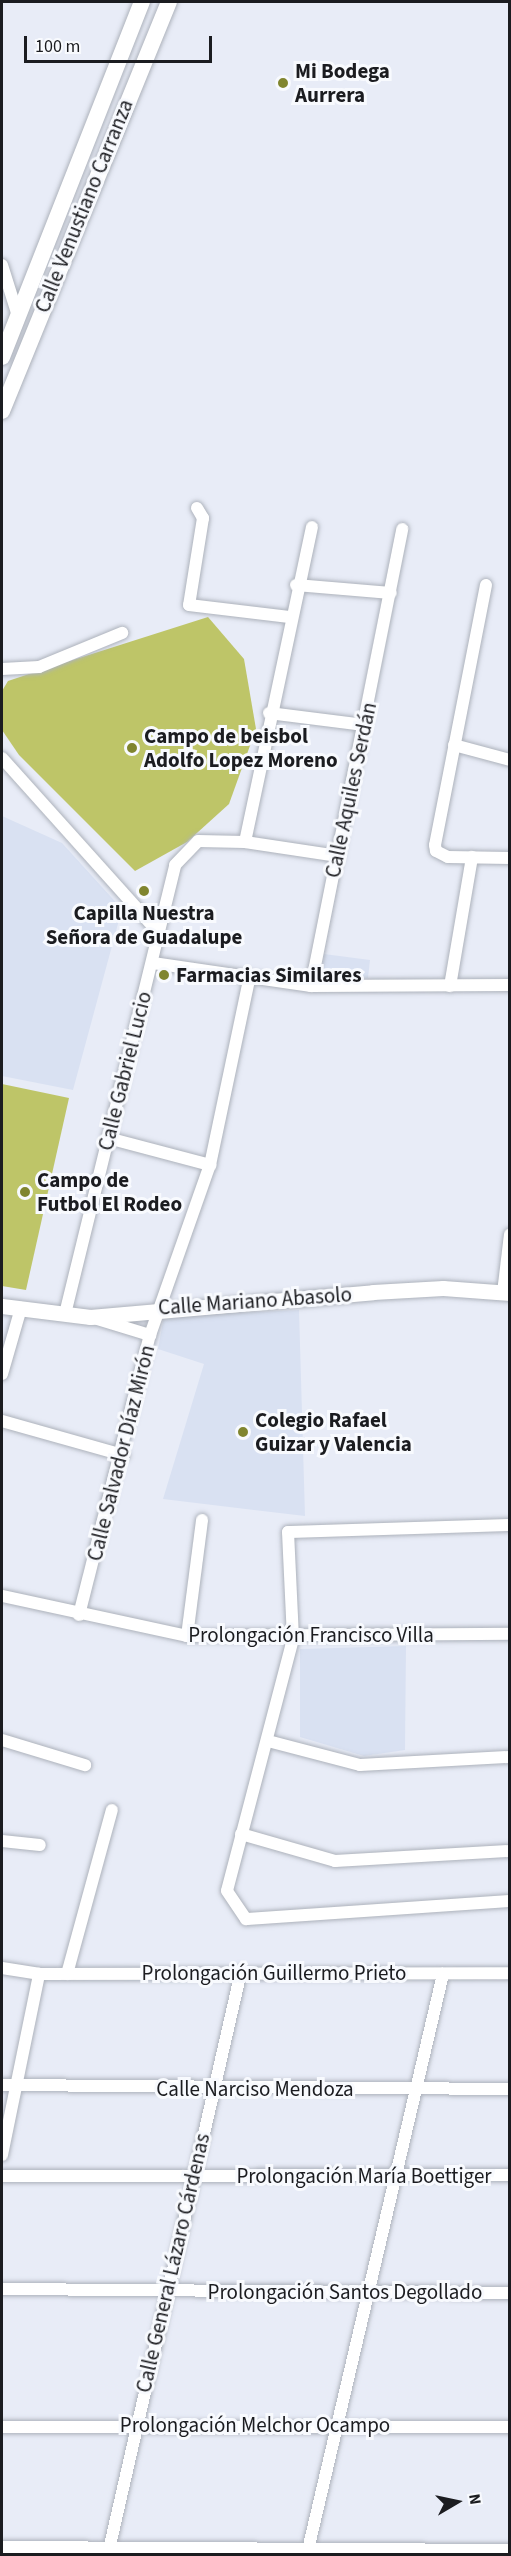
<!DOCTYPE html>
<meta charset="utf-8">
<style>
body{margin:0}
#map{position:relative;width:511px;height:2556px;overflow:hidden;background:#e8ecf7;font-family:"Source Sans 3",sans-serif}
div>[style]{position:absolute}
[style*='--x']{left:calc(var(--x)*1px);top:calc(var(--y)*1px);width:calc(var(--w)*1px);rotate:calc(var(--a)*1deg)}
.built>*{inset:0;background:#d9e1f2}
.green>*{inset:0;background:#bec568}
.roads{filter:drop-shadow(0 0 2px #adb2bb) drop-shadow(0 0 2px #adb2bb)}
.minor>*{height:12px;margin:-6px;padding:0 6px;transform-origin:6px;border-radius:6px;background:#fff}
.tertiary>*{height:15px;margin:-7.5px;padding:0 7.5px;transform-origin:7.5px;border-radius:7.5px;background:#fff}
.secondary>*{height:16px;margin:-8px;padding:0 8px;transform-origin:8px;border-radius:8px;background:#fff}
.dots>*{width:16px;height:16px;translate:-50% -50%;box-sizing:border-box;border:3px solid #f8fafe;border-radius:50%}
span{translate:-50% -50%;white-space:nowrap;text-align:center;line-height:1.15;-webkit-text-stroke:6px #f8fafe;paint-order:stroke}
.poi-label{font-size:21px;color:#1b1c20;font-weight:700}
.left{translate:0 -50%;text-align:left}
.street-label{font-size:21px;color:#1b1c20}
.frame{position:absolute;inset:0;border:3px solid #1b1c20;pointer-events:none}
.north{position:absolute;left:427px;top:2472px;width:60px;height:60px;-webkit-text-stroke:4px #f8fafe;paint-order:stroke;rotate:81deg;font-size:16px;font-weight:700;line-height:24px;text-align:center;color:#1b1c20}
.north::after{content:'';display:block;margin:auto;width:21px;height:27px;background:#1b1c20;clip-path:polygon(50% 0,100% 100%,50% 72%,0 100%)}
.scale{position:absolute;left:24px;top:36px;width:188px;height:27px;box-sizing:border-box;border:3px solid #1b1c20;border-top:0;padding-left:8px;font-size:18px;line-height:21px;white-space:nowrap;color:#1b1c20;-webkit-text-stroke:4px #f8fafe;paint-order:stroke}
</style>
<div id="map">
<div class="built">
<div style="clip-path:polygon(2px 816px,62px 843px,122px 909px,73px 1090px,2px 1076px)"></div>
<div style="clip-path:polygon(324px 954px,370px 960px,368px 978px,322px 973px)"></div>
<div style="clip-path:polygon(299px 1310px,305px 1516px,163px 1499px,204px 1364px,158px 1349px,164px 1316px)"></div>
<div style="clip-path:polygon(406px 1646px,405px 1750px,364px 1756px,300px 1737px,300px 1649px)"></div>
</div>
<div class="green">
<div style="clip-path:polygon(208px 617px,244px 659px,256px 729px,229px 804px,187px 842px,135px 871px,19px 755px,2px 730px,2px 691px,8px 681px,32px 673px)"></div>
<div style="clip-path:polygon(2px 1084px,69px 1098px,26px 1290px,2px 1286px)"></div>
</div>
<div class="roads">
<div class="minor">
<div style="--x:2;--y:265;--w:50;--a:72.6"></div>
<div style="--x:197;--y:508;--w:12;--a:59"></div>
<div style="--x:203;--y:518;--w:88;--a:99.1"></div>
<div style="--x:189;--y:605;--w:101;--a:6.8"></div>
<div style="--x:296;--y:585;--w:95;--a:4.8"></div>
<div style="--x:486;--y:585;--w:265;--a:101.1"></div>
<div style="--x:435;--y:845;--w:6;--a:81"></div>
<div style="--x:436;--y:851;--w:13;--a:27"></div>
<div style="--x:448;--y:857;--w:62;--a:0.9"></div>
<div style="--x:2;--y:669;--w:37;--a:-3"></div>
<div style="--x:39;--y:667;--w:90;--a:-22.3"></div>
<div style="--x:269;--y:713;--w:96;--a:7.2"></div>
<div style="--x:454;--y:745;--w:58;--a:15"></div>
<div style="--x:2;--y:758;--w:235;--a:48.1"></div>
<div style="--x:245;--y:842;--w:322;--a:-78"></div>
<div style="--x:153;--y:963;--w:160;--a:8.3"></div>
<div style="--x:311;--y:986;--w:199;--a:-0.3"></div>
<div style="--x:311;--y:986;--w:466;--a:-78.7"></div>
<div style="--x:450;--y:986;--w:131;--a:-80.3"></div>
<div style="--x:108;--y:1138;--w:106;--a:14.8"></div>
<div style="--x:503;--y:1293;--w:59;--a:-83.2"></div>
<div style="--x:65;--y:1314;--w:462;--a:-76.2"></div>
<div style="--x:175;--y:865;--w:33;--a:-46"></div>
<div style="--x:198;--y:841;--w:47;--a:1.2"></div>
<div style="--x:245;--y:842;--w:94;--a:8.6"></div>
<div style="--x:94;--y:1318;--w:59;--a:16.9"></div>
<div style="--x:2;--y:1374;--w:69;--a:-73.9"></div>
<div style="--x:2;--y:1421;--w:126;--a:15.7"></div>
<div style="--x:510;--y:1525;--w:222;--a:178.2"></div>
<div style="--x:288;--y:1532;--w:107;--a:87.3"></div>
<div style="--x:293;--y:1639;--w:260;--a:104.7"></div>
<div style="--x:227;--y:1891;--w:34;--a:56"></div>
<div style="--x:246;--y:1919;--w:265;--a:-3.9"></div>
<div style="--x:2;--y:1596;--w:189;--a:12.2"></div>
<div style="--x:187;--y:1636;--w:323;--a:-0.4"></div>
<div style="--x:79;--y:1615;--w:289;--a:-75.8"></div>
<div style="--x:150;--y:1335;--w:180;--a:-70.6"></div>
<div style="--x:210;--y:1165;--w:189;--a:-78.1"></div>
<div style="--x:187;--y:1636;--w:117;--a:-82.6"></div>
<div style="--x:2;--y:1740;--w:87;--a:16.8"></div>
<div style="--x:268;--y:1741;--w:95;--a:14.6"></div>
<div style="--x:360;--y:1765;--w:150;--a:-3.1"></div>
<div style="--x:241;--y:1834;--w:98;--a:16"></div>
<div style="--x:335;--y:1861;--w:175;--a:-3.3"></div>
<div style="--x:2;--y:1841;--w:38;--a:6"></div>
<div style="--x:2;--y:1968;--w:37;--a:9"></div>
<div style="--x:39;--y:1974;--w:471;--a:-0.1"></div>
<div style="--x:67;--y:1974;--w:170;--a:-74.7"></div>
<div style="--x:2;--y:2085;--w:508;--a:0.45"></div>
<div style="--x:2;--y:2155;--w:185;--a:-78.4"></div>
<div style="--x:2;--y:2176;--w:508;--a:-0.11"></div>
<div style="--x:2;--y:2289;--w:508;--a:0.45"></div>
<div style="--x:2;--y:2427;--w:508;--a:0"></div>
<div style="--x:2;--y:2547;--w:508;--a:0.34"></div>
<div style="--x:108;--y:2554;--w:597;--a:-77.13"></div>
<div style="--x:307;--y:2554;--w:596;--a:-76.8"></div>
</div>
<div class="tertiary">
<div style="--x:2;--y:1306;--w:89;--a:7.1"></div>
<div style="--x:90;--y:1317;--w:284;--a:-5"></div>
<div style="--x:373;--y:1292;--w:70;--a:-3.3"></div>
<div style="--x:443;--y:1288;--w:67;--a:4.3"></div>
</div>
<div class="secondary">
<div style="--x:2;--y:357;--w:382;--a:-68.5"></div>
<div style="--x:2;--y:411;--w:442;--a:-67.8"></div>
</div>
</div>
<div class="dots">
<div style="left:283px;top:83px;background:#80852f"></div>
<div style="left:132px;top:748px;background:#80852f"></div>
<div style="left:144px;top:891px;background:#80852f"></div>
<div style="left:164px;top:975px;background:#80852f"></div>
<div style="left:25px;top:1192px;background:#80852f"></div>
<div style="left:243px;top:1432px;background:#80852f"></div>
</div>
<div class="poi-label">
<span class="left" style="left:295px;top:83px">Mi Bodega<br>Aurrera</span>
<span class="left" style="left:144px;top:748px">Campo de beisbol<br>Adolfo Lopez Moreno</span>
<span style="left:144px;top:925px">Capilla Nuestra<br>Señora de Guadalupe</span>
<span class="left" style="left:176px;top:975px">Farmacias Similares</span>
<span class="left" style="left:37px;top:1192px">Campo de<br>Futbol El Rodeo</span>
<span class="left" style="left:255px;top:1432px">Colegio Rafael<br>Guizar y Valencia</span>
</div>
<div class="street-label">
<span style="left:84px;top:206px;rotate:-68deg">Calle Venustiano Carranza</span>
<span style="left:351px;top:790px;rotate:-78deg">Calle Aquiles Serdán</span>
<span style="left:125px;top:1071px;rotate:-76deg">Calle Gabriel Lucio</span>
<span style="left:255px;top:1301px;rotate:-4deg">Calle Mariano Abasolo</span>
<span style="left:121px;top:1453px;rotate:-76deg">Calle Salvador Díaz Mirón</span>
<span style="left:311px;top:1635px">Prolongación Francisco Villa</span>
<span style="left:274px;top:1973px">Prolongación Guillermo Prieto</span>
<span style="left:255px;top:2089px">Calle Narciso Mendoza</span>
<span style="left:364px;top:2176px">Prolongación María Boettiger</span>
<span style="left:173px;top:2263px;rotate:-77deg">Calle General Lázaro Cárdenas</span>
<span style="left:345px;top:2292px">Prolongación Santos Degollado</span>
<span style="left:255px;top:2425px">Prolongación Melchor Ocampo</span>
</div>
<div class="frame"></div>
<div class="north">N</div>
<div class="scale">100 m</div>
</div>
